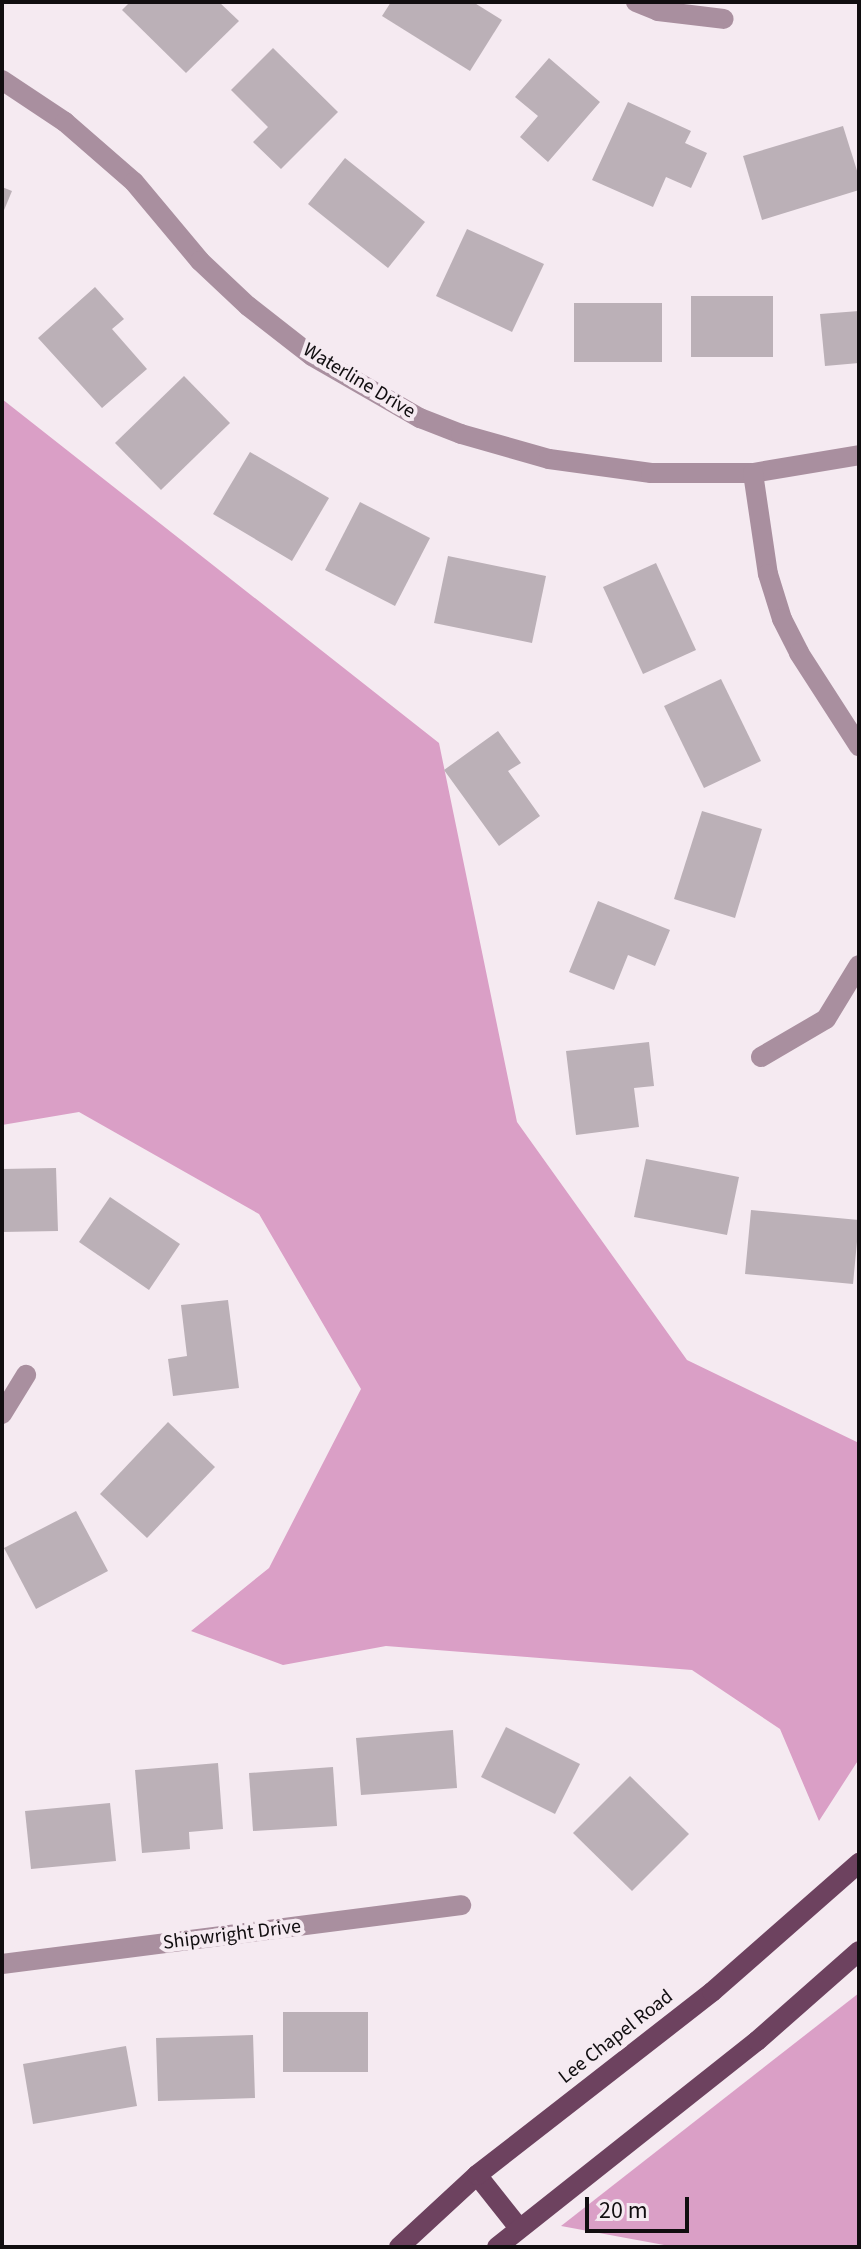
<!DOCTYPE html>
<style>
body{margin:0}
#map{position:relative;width:861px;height:2249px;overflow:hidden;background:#f5eaf1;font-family:"Source Sans 3",sans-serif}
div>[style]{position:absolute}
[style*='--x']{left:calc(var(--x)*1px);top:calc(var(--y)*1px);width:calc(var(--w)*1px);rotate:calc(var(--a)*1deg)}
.forest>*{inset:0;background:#da9fc6}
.building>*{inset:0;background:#bbb0b7}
.minor>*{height:20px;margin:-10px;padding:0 10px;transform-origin:10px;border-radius:10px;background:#a98f9f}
.major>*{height:20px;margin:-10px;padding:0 10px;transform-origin:10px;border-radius:10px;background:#6d425f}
span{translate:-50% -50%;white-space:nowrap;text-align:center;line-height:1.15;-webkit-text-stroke:8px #f5eaf1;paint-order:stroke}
.street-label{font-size:20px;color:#110e10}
.frame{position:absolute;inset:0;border:4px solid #110e10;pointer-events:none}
.scale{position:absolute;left:585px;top:2197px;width:104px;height:36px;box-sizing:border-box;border:4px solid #110e10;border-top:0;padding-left:10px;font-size:24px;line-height:28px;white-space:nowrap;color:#110e10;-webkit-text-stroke:6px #f5eaf1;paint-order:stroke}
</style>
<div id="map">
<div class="forest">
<div style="clip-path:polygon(2px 399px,439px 743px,517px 1122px,687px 1360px,859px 1443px,859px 1759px,819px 1821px,780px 1729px,692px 1670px,386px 1646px,283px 1665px,191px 1631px,269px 1568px,361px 1389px,259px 1214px,79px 1112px,2px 1125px)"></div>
<div style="clip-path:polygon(859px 1993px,859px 2247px,675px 2247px,561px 2226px)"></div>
</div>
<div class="building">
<div style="clip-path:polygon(130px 2px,219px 2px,239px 21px,186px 73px,122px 10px)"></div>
<div style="clip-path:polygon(391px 2px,473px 2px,502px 20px,470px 71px,382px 16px)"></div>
<div style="clip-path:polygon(273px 48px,338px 112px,281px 169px,253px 142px,268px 127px,231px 90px)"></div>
<div style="clip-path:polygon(549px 58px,600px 102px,548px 162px,520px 137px,538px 116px,515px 97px)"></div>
<div style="clip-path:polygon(628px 102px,691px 131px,685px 143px,707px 153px,691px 188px,666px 177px,653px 207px,592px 180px)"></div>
<div style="clip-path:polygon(843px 126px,859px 177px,859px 190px,762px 220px,743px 156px)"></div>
<div style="clip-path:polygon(345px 158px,425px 222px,388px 268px,308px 204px)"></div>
<div style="clip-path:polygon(2px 187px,12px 191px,2px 215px)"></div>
<div style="clip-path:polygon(467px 229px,544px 264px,512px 332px,436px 296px)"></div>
<div style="clip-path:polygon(95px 287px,124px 319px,112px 329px,147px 369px,102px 408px,38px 338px)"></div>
<div style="clip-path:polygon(691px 296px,773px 296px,773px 357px,691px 357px)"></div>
<div style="clip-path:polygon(574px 303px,662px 303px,662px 362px,574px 362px)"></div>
<div style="clip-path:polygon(859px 311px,859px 363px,825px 366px,820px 314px)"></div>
<div style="clip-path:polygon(184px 376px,230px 423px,161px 490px,115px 443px)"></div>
<div style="clip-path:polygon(250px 452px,329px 498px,292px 561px,213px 514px)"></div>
<div style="clip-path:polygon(360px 502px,430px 538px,395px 606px,325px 570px)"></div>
<div style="clip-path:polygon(448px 556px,546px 576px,532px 643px,434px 623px)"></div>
<div style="clip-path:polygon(656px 563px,696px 650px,643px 674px,603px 587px)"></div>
<div style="clip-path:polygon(721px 679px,761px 761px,704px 788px,664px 706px)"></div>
<div style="clip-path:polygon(498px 731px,521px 763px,508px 771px,540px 816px,499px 846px,444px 770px)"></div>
<div style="clip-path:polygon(702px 811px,762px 829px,735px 918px,674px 899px)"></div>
<div style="clip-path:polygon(598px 901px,670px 930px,655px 966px,628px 955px,614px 990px,569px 972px)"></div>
<div style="clip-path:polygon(649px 1042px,654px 1086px,634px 1088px,639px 1127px,576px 1135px,566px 1051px)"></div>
<div style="clip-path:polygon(646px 1159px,739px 1177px,727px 1235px,634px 1217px)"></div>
<div style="clip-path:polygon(56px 1168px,58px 1231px,2px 1232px,2px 1169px)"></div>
<div style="clip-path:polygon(110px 1197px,180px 1244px,149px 1290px,79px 1242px)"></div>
<div style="clip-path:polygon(751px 1210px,859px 1220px,853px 1284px,745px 1274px)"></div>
<div style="clip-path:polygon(228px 1300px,239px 1388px,173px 1396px,168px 1359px,187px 1356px,181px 1305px)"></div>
<div style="clip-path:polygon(168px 1422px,215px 1467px,147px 1538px,100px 1494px)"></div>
<div style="clip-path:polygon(76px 1511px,108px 1571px,36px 1609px,4px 1548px)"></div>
<div style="clip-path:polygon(506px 1727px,580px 1764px,555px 1814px,481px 1777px)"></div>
<div style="clip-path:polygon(453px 1730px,457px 1788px,361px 1795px,356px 1738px)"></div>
<div style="clip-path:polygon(218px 1763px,223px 1829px,189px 1832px,190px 1849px,142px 1853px,135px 1770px)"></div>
<div style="clip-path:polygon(333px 1767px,337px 1826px,253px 1831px,249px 1773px)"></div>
<div style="clip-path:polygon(630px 1776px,689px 1834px,632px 1891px,573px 1833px)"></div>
<div style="clip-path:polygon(110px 1803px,116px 1861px,31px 1869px,25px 1811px)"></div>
<div style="clip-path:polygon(283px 2012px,368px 2012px,368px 2072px,283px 2072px)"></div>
<div style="clip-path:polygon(253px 2035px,255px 2098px,158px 2101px,156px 2038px)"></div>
<div style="clip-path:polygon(126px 2046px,137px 2106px,33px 2124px,23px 2064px)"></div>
</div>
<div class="minor">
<div style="--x:636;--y:2;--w:24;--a:22"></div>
<div style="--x:658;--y:11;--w:66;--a:6.9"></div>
<div style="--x:2;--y:80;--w:76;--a:33.7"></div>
<div style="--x:65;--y:122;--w:91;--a:41"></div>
<div style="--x:134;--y:182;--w:103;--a:50.1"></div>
<div style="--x:200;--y:261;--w:66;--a:43.2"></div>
<div style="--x:248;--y:306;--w:81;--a:38"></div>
<div style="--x:312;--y:356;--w:125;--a:29.9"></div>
<div style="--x:420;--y:418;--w:44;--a:21.3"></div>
<div style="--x:461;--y:434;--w:91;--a:15.9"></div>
<div style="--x:549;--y:459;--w:103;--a:7.8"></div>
<div style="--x:651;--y:473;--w:102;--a:0"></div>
<div style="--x:753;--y:473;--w:108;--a:-9.6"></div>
<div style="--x:753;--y:473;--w:102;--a:81.6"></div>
<div style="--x:768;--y:574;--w:47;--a:72.7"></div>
<div style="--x:782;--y:619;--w:38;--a:63"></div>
<div style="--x:799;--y:653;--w:111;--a:57.2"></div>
<div style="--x:761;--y:1057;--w:75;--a:-30.3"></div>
<div style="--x:826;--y:1019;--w:63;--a:-58.6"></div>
<div style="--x:2;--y:1414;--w:46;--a:-58.4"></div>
<div style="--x:2;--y:1964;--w:463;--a:-7.3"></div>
</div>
<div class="major">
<div style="--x:477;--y:2175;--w:68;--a:51.6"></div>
<div style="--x:399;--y:2247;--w:106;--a:-42.7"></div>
<div style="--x:477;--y:2175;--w:298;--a:-37.9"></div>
<div style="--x:712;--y:1992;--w:196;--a:-41.3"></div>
<div style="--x:497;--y:2247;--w:332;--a:-38.4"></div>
<div style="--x:757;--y:2041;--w:136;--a:-41.4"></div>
</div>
<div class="street-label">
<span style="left:359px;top:381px;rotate:31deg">Waterline Drive</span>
<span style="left:232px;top:1935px;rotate:-7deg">Shipwright Drive</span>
<span style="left:616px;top:2037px;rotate:-38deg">Lee Chapel Road</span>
</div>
<div class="frame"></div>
<div class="scale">20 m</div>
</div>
